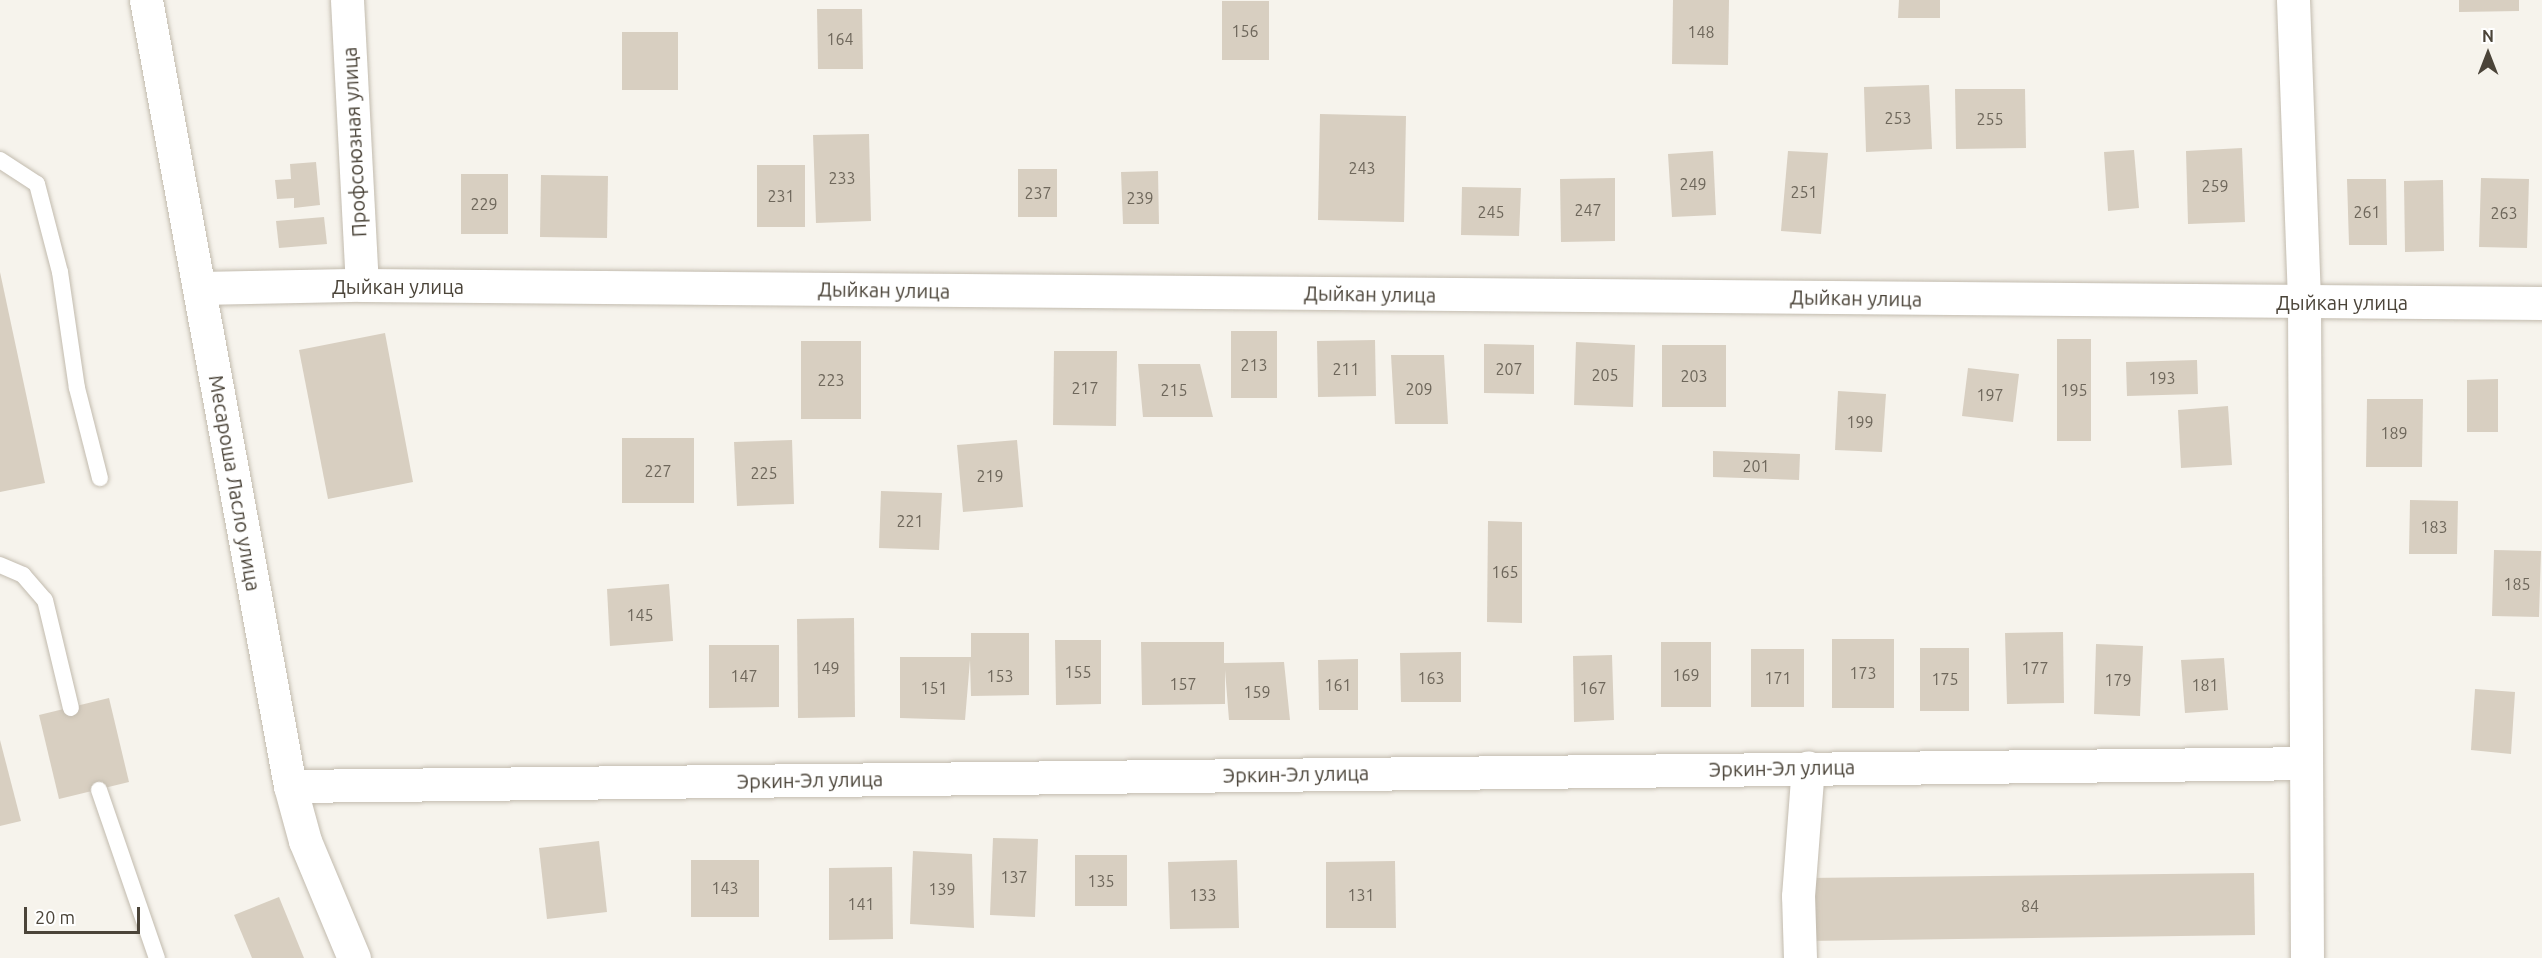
<!DOCTYPE html>
<meta charset="utf-8">
<style>
body{margin:0}
#map{position:relative;width:2542px;height:958px;overflow:hidden;background:#f6f3ec;font-family:Ubuntu,sans-serif}
div>[style]{position:absolute}
[style*='--x']{left:calc(var(--x)*1px);top:calc(var(--y)*1px);width:calc(var(--w)*1px);rotate:calc(var(--a)*1deg)}
.building>*{inset:0;background:#d8cfc1}
.roads{filter:drop-shadow(0 0 2px #c2bbae) drop-shadow(0 0 2px #c2bbae)}
.service>*{height:16px;margin:-8px;padding:0 8px;transform-origin:8px;border-radius:8px;background:#fff}
.minor>*{height:33px;margin:-16.5px;padding:0 16.5px;transform-origin:16.5px;border-radius:16.5px;background:#fff}
.tertiary>*{height:33px;margin:-16.5px;padding:0 16.5px;transform-origin:16.5px;border-radius:16.5px;background:#fff}
span{translate:-50% -50%;white-space:nowrap;text-align:center;line-height:1.15;-webkit-text-stroke:5px #fff;paint-order:stroke}
.number-label{font-size:16px;color:#6e675b}
.number-label span{-webkit-text-stroke-width:0}
.street-label{font-size:20px;color:#4b4439}
.north{position:absolute;left:2458px;top:24px;width:60px;height:60px;-webkit-text-stroke:4px #fff;paint-order:stroke;rotate:0deg;font-size:16px;font-weight:700;line-height:24px;text-align:center;color:#4b4439}
.north::after{content:'';display:block;margin:auto;width:21px;height:27px;background:#4b4439;clip-path:polygon(50% 0,100% 100%,50% 72%,0 100%)}
.scale{position:absolute;left:24px;top:907px;width:116px;height:27px;box-sizing:border-box;border:3px solid #4b4439;border-top:0;padding-left:8px;font-size:18px;line-height:21px;white-space:nowrap;color:#4b4439;-webkit-text-stroke:4px #fff;paint-order:stroke}
</style>
<div id="map">
<div class="building">
<div style="clip-path:polygon(1673px 0,1729px 0,1728px 65px,1672px 64px)"></div>
<div style="clip-path:polygon(1899px 0,1940px 0,1940px 18px,1898px 18px)"></div>
<div style="clip-path:polygon(2459px 0,2519px 0,2519px 11px,2459px 12px)"></div>
<div style="clip-path:polygon(1222px 1px,1269px 1px,1269px 60px,1222px 60px)"></div>
<div style="clip-path:polygon(817px 9px,862px 9px,863px 69px,818px 69px)"></div>
<div style="clip-path:polygon(622px 32px,678px 32px,678px 90px,622px 90px)"></div>
<div style="clip-path:polygon(1929px 85px,1932px 149px,1866px 152px,1864px 87px)"></div>
<div style="clip-path:polygon(1955px 89px,2025px 89px,2026px 148px,1956px 149px)"></div>
<div style="clip-path:polygon(1320px 114px,1406px 116px,1404px 222px,1318px 220px)"></div>
<div style="clip-path:polygon(869px 134px,871px 221px,816px 223px,813px 135px)"></div>
<div style="clip-path:polygon(2242px 148px,2245px 222px,2188px 224px,2186px 151px)"></div>
<div style="clip-path:polygon(2134px 150px,2139px 208px,2108px 211px,2104px 152px)"></div>
<div style="clip-path:polygon(1713px 151px,1716px 215px,1672px 217px,1668px 154px)"></div>
<div style="clip-path:polygon(1788px 151px,1828px 153px,1821px 234px,1781px 231px)"></div>
<div style="clip-path:polygon(316px 162px,320px 205px,294px 208px,294px 198px,277px 199px,275px 180px,291px 179px,290px 164px)"></div>
<div style="clip-path:polygon(757px 165px,805px 165px,805px 227px,757px 227px)"></div>
<div style="clip-path:polygon(1018px 169px,1057px 169px,1057px 217px,1018px 217px)"></div>
<div style="clip-path:polygon(1158px 171px,1159px 224px,1123px 224px,1121px 172px)"></div>
<div style="clip-path:polygon(461px 174px,508px 174px,508px 234px,461px 234px)"></div>
<div style="clip-path:polygon(541px 175px,608px 176px,607px 238px,540px 237px)"></div>
<div style="clip-path:polygon(1615px 178px,1615px 241px,1561px 242px,1560px 179px)"></div>
<div style="clip-path:polygon(2481px 178px,2529px 179px,2527px 248px,2479px 247px)"></div>
<div style="clip-path:polygon(2347px 179px,2386px 179px,2387px 245px,2349px 245px)"></div>
<div style="clip-path:polygon(2443px 180px,2444px 251px,2405px 252px,2404px 181px)"></div>
<div style="clip-path:polygon(1462px 187px,1521px 188px,1519px 236px,1461px 235px)"></div>
<div style="clip-path:polygon(324px 217px,327px 244px,279px 248px,276px 221px)"></div>
<div style="clip-path:polygon(0 272px,45px 483px,0 492px)"></div>
<div style="clip-path:polygon(1231px 331px,1277px 331px,1277px 398px,1231px 398px)"></div>
<div style="clip-path:polygon(385px 333px,413px 482px,328px 499px,299px 350px)"></div>
<div style="clip-path:polygon(2057px 339px,2091px 339px,2091px 441px,2057px 441px)"></div>
<div style="clip-path:polygon(1375px 340px,1376px 396px,1318px 397px,1317px 341px)"></div>
<div style="clip-path:polygon(801px 341px,861px 341px,861px 419px,801px 419px)"></div>
<div style="clip-path:polygon(1576px 342px,1635px 345px,1633px 407px,1574px 405px)"></div>
<div style="clip-path:polygon(1484px 344px,1534px 345px,1534px 394px,1484px 393px)"></div>
<div style="clip-path:polygon(1662px 345px,1726px 345px,1726px 407px,1662px 407px)"></div>
<div style="clip-path:polygon(1054px 351px,1117px 351px,1116px 426px,1053px 425px)"></div>
<div style="clip-path:polygon(1391px 355px,1444px 355px,1448px 424px,1395px 424px)"></div>
<div style="clip-path:polygon(2197px 360px,2198px 394px,2127px 396px,2126px 362px)"></div>
<div style="clip-path:polygon(1138px 364px,1200px 364px,1213px 417px,1143px 417px)"></div>
<div style="clip-path:polygon(1968px 368px,2019px 374px,2013px 422px,1962px 416px)"></div>
<div style="clip-path:polygon(2498px 379px,2498px 432px,2467px 432px,2467px 380px)"></div>
<div style="clip-path:polygon(1838px 391px,1886px 394px,1882px 452px,1835px 450px)"></div>
<div style="clip-path:polygon(2367px 399px,2423px 399px,2422px 467px,2366px 467px)"></div>
<div style="clip-path:polygon(2228px 406px,2232px 465px,2181px 468px,2178px 410px)"></div>
<div style="clip-path:polygon(622px 438px,694px 438px,694px 503px,622px 503px)"></div>
<div style="clip-path:polygon(792px 440px,794px 504px,737px 506px,734px 442px)"></div>
<div style="clip-path:polygon(1017px 440px,1023px 507px,963px 512px,957px 445px)"></div>
<div style="clip-path:polygon(1713px 451px,1800px 454px,1799px 480px,1713px 477px)"></div>
<div style="clip-path:polygon(881px 491px,942px 493px,939px 550px,879px 548px)"></div>
<div style="clip-path:polygon(2410px 500px,2458px 501px,2457px 554px,2409px 554px)"></div>
<div style="clip-path:polygon(1488px 521px,1522px 522px,1522px 623px,1487px 622px)"></div>
<div style="clip-path:polygon(2494px 550px,2541px 551px,2539px 617px,2492px 616px)"></div>
<div style="clip-path:polygon(669px 584px,673px 641px,610px 646px,607px 589px)"></div>
<div style="clip-path:polygon(854px 618px,855px 717px,798px 718px,797px 619px)"></div>
<div style="clip-path:polygon(2063px 632px,2064px 703px,2007px 704px,2005px 633px)"></div>
<div style="clip-path:polygon(971px 633px,1029px 633px,1029px 695px,971px 696px,970px 660px,965px 720px,900px 718px,900px 657px,971px 657px)"></div>
<div style="clip-path:polygon(1832px 639px,1894px 639px,1894px 708px,1832px 708px)"></div>
<div style="clip-path:polygon(1055px 640px,1101px 640px,1101px 704px,1056px 705px)"></div>
<div style="clip-path:polygon(1141px 642px,1224px 642px,1224px 663px,1284px 662px,1290px 720px,1229px 720px,1225px 670px,1225px 704px,1142px 705px)"></div>
<div style="clip-path:polygon(1661px 642px,1711px 642px,1711px 707px,1661px 707px)"></div>
<div style="clip-path:polygon(2096px 644px,2143px 646px,2140px 716px,2094px 714px)"></div>
<div style="clip-path:polygon(709px 645px,779px 645px,779px 707px,709px 708px)"></div>
<div style="clip-path:polygon(1920px 648px,1969px 648px,1969px 711px,1920px 711px)"></div>
<div style="clip-path:polygon(1751px 649px,1804px 649px,1804px 707px,1751px 707px)"></div>
<div style="clip-path:polygon(1461px 652px,1461px 702px,1401px 702px,1400px 653px)"></div>
<div style="clip-path:polygon(1612px 655px,1614px 720px,1574px 722px,1573px 656px)"></div>
<div style="clip-path:polygon(2224px 658px,2228px 710px,2185px 713px,2181px 660px)"></div>
<div style="clip-path:polygon(1358px 659px,1358px 710px,1319px 710px,1318px 660px)"></div>
<div style="clip-path:polygon(2475px 689px,2515px 692px,2511px 754px,2471px 750px)"></div>
<div style="clip-path:polygon(109px 698px,129px 782px,59px 799px,39px 715px)"></div>
<div style="clip-path:polygon(0 740px,21px 821px,0 826px)"></div>
<div style="clip-path:polygon(993px 838px,1038px 839px,1035px 917px,990px 915px)"></div>
<div style="clip-path:polygon(599px 841px,607px 912px,547px 919px,539px 848px)"></div>
<div style="clip-path:polygon(913px 851px,972px 854px,974px 928px,910px 924px)"></div>
<div style="clip-path:polygon(1075px 855px,1127px 855px,1127px 906px,1075px 906px)"></div>
<div style="clip-path:polygon(691px 860px,759px 860px,759px 917px,691px 917px)"></div>
<div style="clip-path:polygon(1237px 860px,1239px 928px,1170px 929px,1168px 862px)"></div>
<div style="clip-path:polygon(1395px 861px,1396px 928px,1326px 928px,1326px 862px)"></div>
<div style="clip-path:polygon(892px 867px,893px 939px,829px 940px,829px 868px)"></div>
<div style="clip-path:polygon(2254px 873px,2255px 935px,1806px 941px,1806px 878px)"></div>
<div style="clip-path:polygon(279px 897px,304px 958px,252px 958px,234px 915px)"></div>
</div>
<div class="roads">
<div class="service">
<div style="--x:0;--y:160;--w:44;--a:33"></div>
<div style="--x:37;--y:184;--w:91;--a:75.4"></div>
<div style="--x:60;--y:272;--w:117;--a:81.7"></div>
<div style="--x:77;--y:388;--w:93;--a:75.7"></div>
<div style="--x:0;--y:565;--w:25;--a:23"></div>
<div style="--x:23;--y:575;--w:33;--a:49"></div>
<div style="--x:45;--y:600;--w:111;--a:76.5"></div>
<div style="--x:99;--y:790;--w:178;--a:71"></div>
</div>
<div class="minor">
<div style="--x:347;--y:0;--w:285;--a:87"></div>
<div style="--x:2293;--y:0;--w:302;--a:87.9"></div>
<div style="--x:2304;--y:302;--w:656;--a:89.74"></div>
<div style="--x:199;--y:288;--w:163;--a:-1.1"></div>
<div style="--x:362;--y:285;--w:2180;--a:0.47"></div>
<div style="--x:290;--y:786;--w:2013;--a:-0.65"></div>
<div style="--x:1800;--y:958;--w:62;--a:-91.8"></div>
<div style="--x:1798;--y:896;--w:129;--a:-85.6"></div>
</div>
<div class="tertiary">
<div style="--x:146;--y:0;--w:799;--a:79.62"></div>
<div style="--x:290;--y:786;--w:57;--a:74.7"></div>
<div style="--x:305;--y:841;--w:127;--a:67.3"></div>
</div>
</div>
<div class="number-label">
<span style="left:1245px;top:31px">156</span>
<span style="left:1701px;top:32px">148</span>
<span style="left:840px;top:39px">164</span>
<span style="left:1898px;top:118px">253</span>
<span style="left:1990px;top:119px">255</span>
<span style="left:1362px;top:168px">243</span>
<span style="left:842px;top:178px">233</span>
<span style="left:1693px;top:184px">249</span>
<span style="left:2215px;top:186px">259</span>
<span style="left:1804px;top:192px">251</span>
<span style="left:1038px;top:193px">237</span>
<span style="left:781px;top:196px">231</span>
<span style="left:1140px;top:198px">239</span>
<span style="left:484px;top:204px">229</span>
<span style="left:1588px;top:210px">247</span>
<span style="left:1491px;top:212px">245</span>
<span style="left:2367px;top:212px">261</span>
<span style="left:2504px;top:213px">263</span>
<span style="left:1254px;top:365px">213</span>
<span style="left:1346px;top:369px">211</span>
<span style="left:1509px;top:369px">207</span>
<span style="left:1605px;top:375px">205</span>
<span style="left:1694px;top:376px">203</span>
<span style="left:2162px;top:378px">193</span>
<span style="left:831px;top:380px">223</span>
<span style="left:1085px;top:388px">217</span>
<span style="left:1419px;top:389px">209</span>
<span style="left:1174px;top:390px">215</span>
<span style="left:2074px;top:390px">195</span>
<span style="left:1990px;top:395px">197</span>
<span style="left:1860px;top:422px">199</span>
<span style="left:2394px;top:433px">189</span>
<span style="left:1756px;top:466px">201</span>
<span style="left:658px;top:471px">227</span>
<span style="left:764px;top:473px">225</span>
<span style="left:990px;top:476px">219</span>
<span style="left:910px;top:521px">221</span>
<span style="left:2434px;top:527px">183</span>
<span style="left:1505px;top:572px">165</span>
<span style="left:2517px;top:584px">185</span>
<span style="left:640px;top:615px">145</span>
<span style="left:826px;top:668px">149</span>
<span style="left:2035px;top:668px">177</span>
<span style="left:1078px;top:672px">155</span>
<span style="left:1863px;top:673px">173</span>
<span style="left:1686px;top:675px">169</span>
<span style="left:744px;top:676px">147</span>
<span style="left:1000px;top:676px">153</span>
<span style="left:1431px;top:678px">163</span>
<span style="left:1778px;top:678px">171</span>
<span style="left:1945px;top:679px">175</span>
<span style="left:2118px;top:680px">179</span>
<span style="left:1183px;top:684px">157</span>
<span style="left:1338px;top:685px">161</span>
<span style="left:2205px;top:685px">181</span>
<span style="left:934px;top:688px">151</span>
<span style="left:1593px;top:688px">167</span>
<span style="left:1257px;top:692px">159</span>
<span style="left:1014px;top:877px">137</span>
<span style="left:1101px;top:881px">135</span>
<span style="left:725px;top:888px">143</span>
<span style="left:942px;top:889px">139</span>
<span style="left:1203px;top:895px">133</span>
<span style="left:1361px;top:895px">131</span>
<span style="left:861px;top:904px">141</span>
<span style="left:2030px;top:906px">84</span>
</div>
<div class="street-label">
<span style="left:354px;top:142px;rotate:-93deg">Профсоюзная улица</span>
<span style="left:398px;top:286px">Дыйкан улица</span>
<span style="left:884px;top:290px;rotate:1deg">Дыйкан улица</span>
<span style="left:1370px;top:294px;rotate:1deg">Дыйкан улица</span>
<span style="left:1856px;top:298px;rotate:1deg">Дыйкан улица</span>
<span style="left:2342px;top:302px">Дыйкан улица</span>
<span style="left:235px;top:483px;rotate:80deg">Месароша Ласло улица</span>
<span style="left:1782px;top:768px;rotate:-1deg">Эркин-Эл улица</span>
<span style="left:1296px;top:774px;rotate:-1deg">Эркин-Эл улица</span>
<span style="left:810px;top:780px;rotate:-1deg">Эркин-Эл улица</span>
</div>
<div class="north">N</div>
<div class="scale">20 m</div>
</div>
